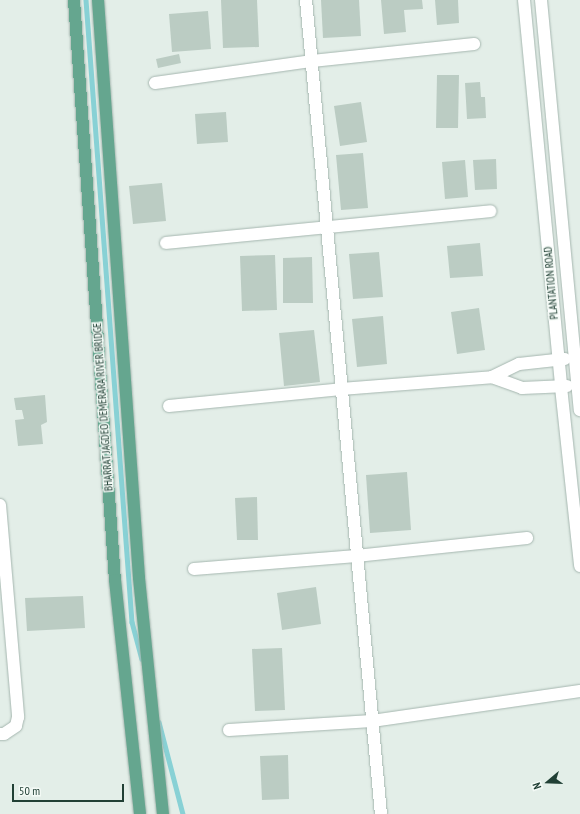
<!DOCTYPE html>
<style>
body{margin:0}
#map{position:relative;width:580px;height:814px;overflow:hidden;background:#e3eee8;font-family:"PT Sans Narrow",sans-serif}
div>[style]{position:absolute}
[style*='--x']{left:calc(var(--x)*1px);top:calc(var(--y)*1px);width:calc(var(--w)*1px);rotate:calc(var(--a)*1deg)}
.stream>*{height:4.5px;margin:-2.25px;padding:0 2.25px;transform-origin:2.25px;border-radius:2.25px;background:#88d1d5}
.building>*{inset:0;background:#bbccc3}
.roads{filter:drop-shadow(0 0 1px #a5b6af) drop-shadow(0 0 1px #a5b6af)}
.minor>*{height:12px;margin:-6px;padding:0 6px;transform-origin:6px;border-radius:6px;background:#fff}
.major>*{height:12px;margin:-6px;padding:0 6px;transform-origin:6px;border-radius:6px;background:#65a68f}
span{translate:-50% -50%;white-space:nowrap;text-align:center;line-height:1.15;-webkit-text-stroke:3px #f4faf6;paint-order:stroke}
.street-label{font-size:11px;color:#214035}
.north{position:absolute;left:528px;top:762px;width:40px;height:40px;-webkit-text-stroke:3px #f4faf6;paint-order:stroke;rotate:251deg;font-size:11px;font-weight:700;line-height:16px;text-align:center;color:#214035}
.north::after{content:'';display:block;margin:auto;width:14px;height:18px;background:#214035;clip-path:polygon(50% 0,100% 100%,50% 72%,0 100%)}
.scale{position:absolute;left:12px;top:784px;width:112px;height:18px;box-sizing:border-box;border:2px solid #214035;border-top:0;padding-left:5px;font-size:12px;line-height:14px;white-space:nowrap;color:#214035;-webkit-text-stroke:3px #f4faf6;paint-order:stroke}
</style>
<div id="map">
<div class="stream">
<div style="--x:86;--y:0;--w:624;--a:85.77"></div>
<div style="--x:132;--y:622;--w:38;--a:75"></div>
<div style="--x:159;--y:722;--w:95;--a:75.4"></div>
</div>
<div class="building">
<div style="clip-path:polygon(221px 0,257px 0,259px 47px,223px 48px)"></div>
<div style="clip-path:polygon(321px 0,359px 0,361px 36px,323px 38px)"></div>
<div style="clip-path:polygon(381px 0,422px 0,423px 9px,404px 10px,406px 32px,384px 34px)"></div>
<div style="clip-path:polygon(435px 0,458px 0,459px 23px,437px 25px)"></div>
<div style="clip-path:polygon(208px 11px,211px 49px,172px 52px,169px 14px)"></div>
<div style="clip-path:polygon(179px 54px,181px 63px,158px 68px,156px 59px)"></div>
<div style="clip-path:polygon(437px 75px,459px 75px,458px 128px,436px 128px)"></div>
<div style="clip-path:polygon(480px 82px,481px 97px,485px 97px,486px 118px,467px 119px,465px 83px)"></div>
<div style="clip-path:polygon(361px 102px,367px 142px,340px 146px,334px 106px)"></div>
<div style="clip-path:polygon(226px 112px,228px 142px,197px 144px,195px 114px)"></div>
<div style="clip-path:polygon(363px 153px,368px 208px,341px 210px,336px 155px)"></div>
<div style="clip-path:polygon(496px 159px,497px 189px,475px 190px,473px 160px)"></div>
<div style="clip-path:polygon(465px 160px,468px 197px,445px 199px,442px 162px)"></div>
<div style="clip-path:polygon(162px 183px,166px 221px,133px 224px,129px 186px)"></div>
<div style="clip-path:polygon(480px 243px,483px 276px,450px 278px,447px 246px)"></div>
<div style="clip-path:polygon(379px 252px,383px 297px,353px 299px,349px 254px)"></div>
<div style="clip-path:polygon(275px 255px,277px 310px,242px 311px,240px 256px)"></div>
<div style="clip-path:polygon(312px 257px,313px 303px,283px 303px,283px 258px)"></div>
<div style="clip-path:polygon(479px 308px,485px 350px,457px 354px,451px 312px)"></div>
<div style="clip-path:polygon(383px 316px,387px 364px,357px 367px,352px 319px)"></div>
<div style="clip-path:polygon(314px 330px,320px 382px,284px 386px,279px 333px)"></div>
<div style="clip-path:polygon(45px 395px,47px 422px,41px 425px,43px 444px,18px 446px,15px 420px,24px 419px,22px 410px,16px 410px,14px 398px)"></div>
<div style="clip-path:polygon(407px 472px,411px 530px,370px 533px,366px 475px)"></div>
<div style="clip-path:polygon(257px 497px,258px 540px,237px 540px,235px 498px)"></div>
<div style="clip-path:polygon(316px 587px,321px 624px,282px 630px,277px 593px)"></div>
<div style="clip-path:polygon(83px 596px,85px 628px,27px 631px,25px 598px)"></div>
<div style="clip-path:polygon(282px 648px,285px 710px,255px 711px,252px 649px)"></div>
<div style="clip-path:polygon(288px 755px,289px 799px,262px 800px,260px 756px)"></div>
</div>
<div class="roads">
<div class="minor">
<div style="--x:306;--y:0;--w:817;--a:84.74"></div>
<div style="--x:524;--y:0;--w:389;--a:84.5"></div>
<div style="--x:561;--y:387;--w:180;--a:83.9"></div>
<div style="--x:541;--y:0;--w:412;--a:84.6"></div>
<div style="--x:155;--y:83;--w:159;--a:-8"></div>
<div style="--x:312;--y:61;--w:163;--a:-6"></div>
<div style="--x:166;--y:243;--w:326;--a:-5.6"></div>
<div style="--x:492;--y:377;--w:32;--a:20"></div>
<div style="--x:522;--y:388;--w:45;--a:-2.5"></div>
<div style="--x:169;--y:406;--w:173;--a:-5.6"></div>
<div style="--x:341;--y:389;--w:151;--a:-4.5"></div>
<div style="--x:492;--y:377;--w:30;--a:-26"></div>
<div style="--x:519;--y:364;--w:46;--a:-6.2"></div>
<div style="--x:0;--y:505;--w:213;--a:85.1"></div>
<div style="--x:18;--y:717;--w:9;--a:103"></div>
<div style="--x:16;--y:726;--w:14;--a:146"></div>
<div style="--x:4;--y:734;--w:4;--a:180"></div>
<div style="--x:194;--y:569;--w:163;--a:-4.6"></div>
<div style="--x:356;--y:556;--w:172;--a:-6"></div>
<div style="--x:229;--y:730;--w:143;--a:-3.6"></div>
<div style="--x:372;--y:721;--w:210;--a:-8.2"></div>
</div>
<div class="major">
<div style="--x:74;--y:0;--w:581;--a:85.96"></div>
<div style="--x:115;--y:580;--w:235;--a:83.9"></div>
<div style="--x:98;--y:0;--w:579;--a:85.94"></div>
<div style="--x:139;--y:578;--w:237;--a:84.2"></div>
</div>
</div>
<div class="street-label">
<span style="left:551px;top:283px;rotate:-95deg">PLANTATION ROAD</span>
<span style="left:103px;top:407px;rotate:-94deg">BHARRAT JAGDEO DEMERARA RIVER BRIDGE</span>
</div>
<div class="north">N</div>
<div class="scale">50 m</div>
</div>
